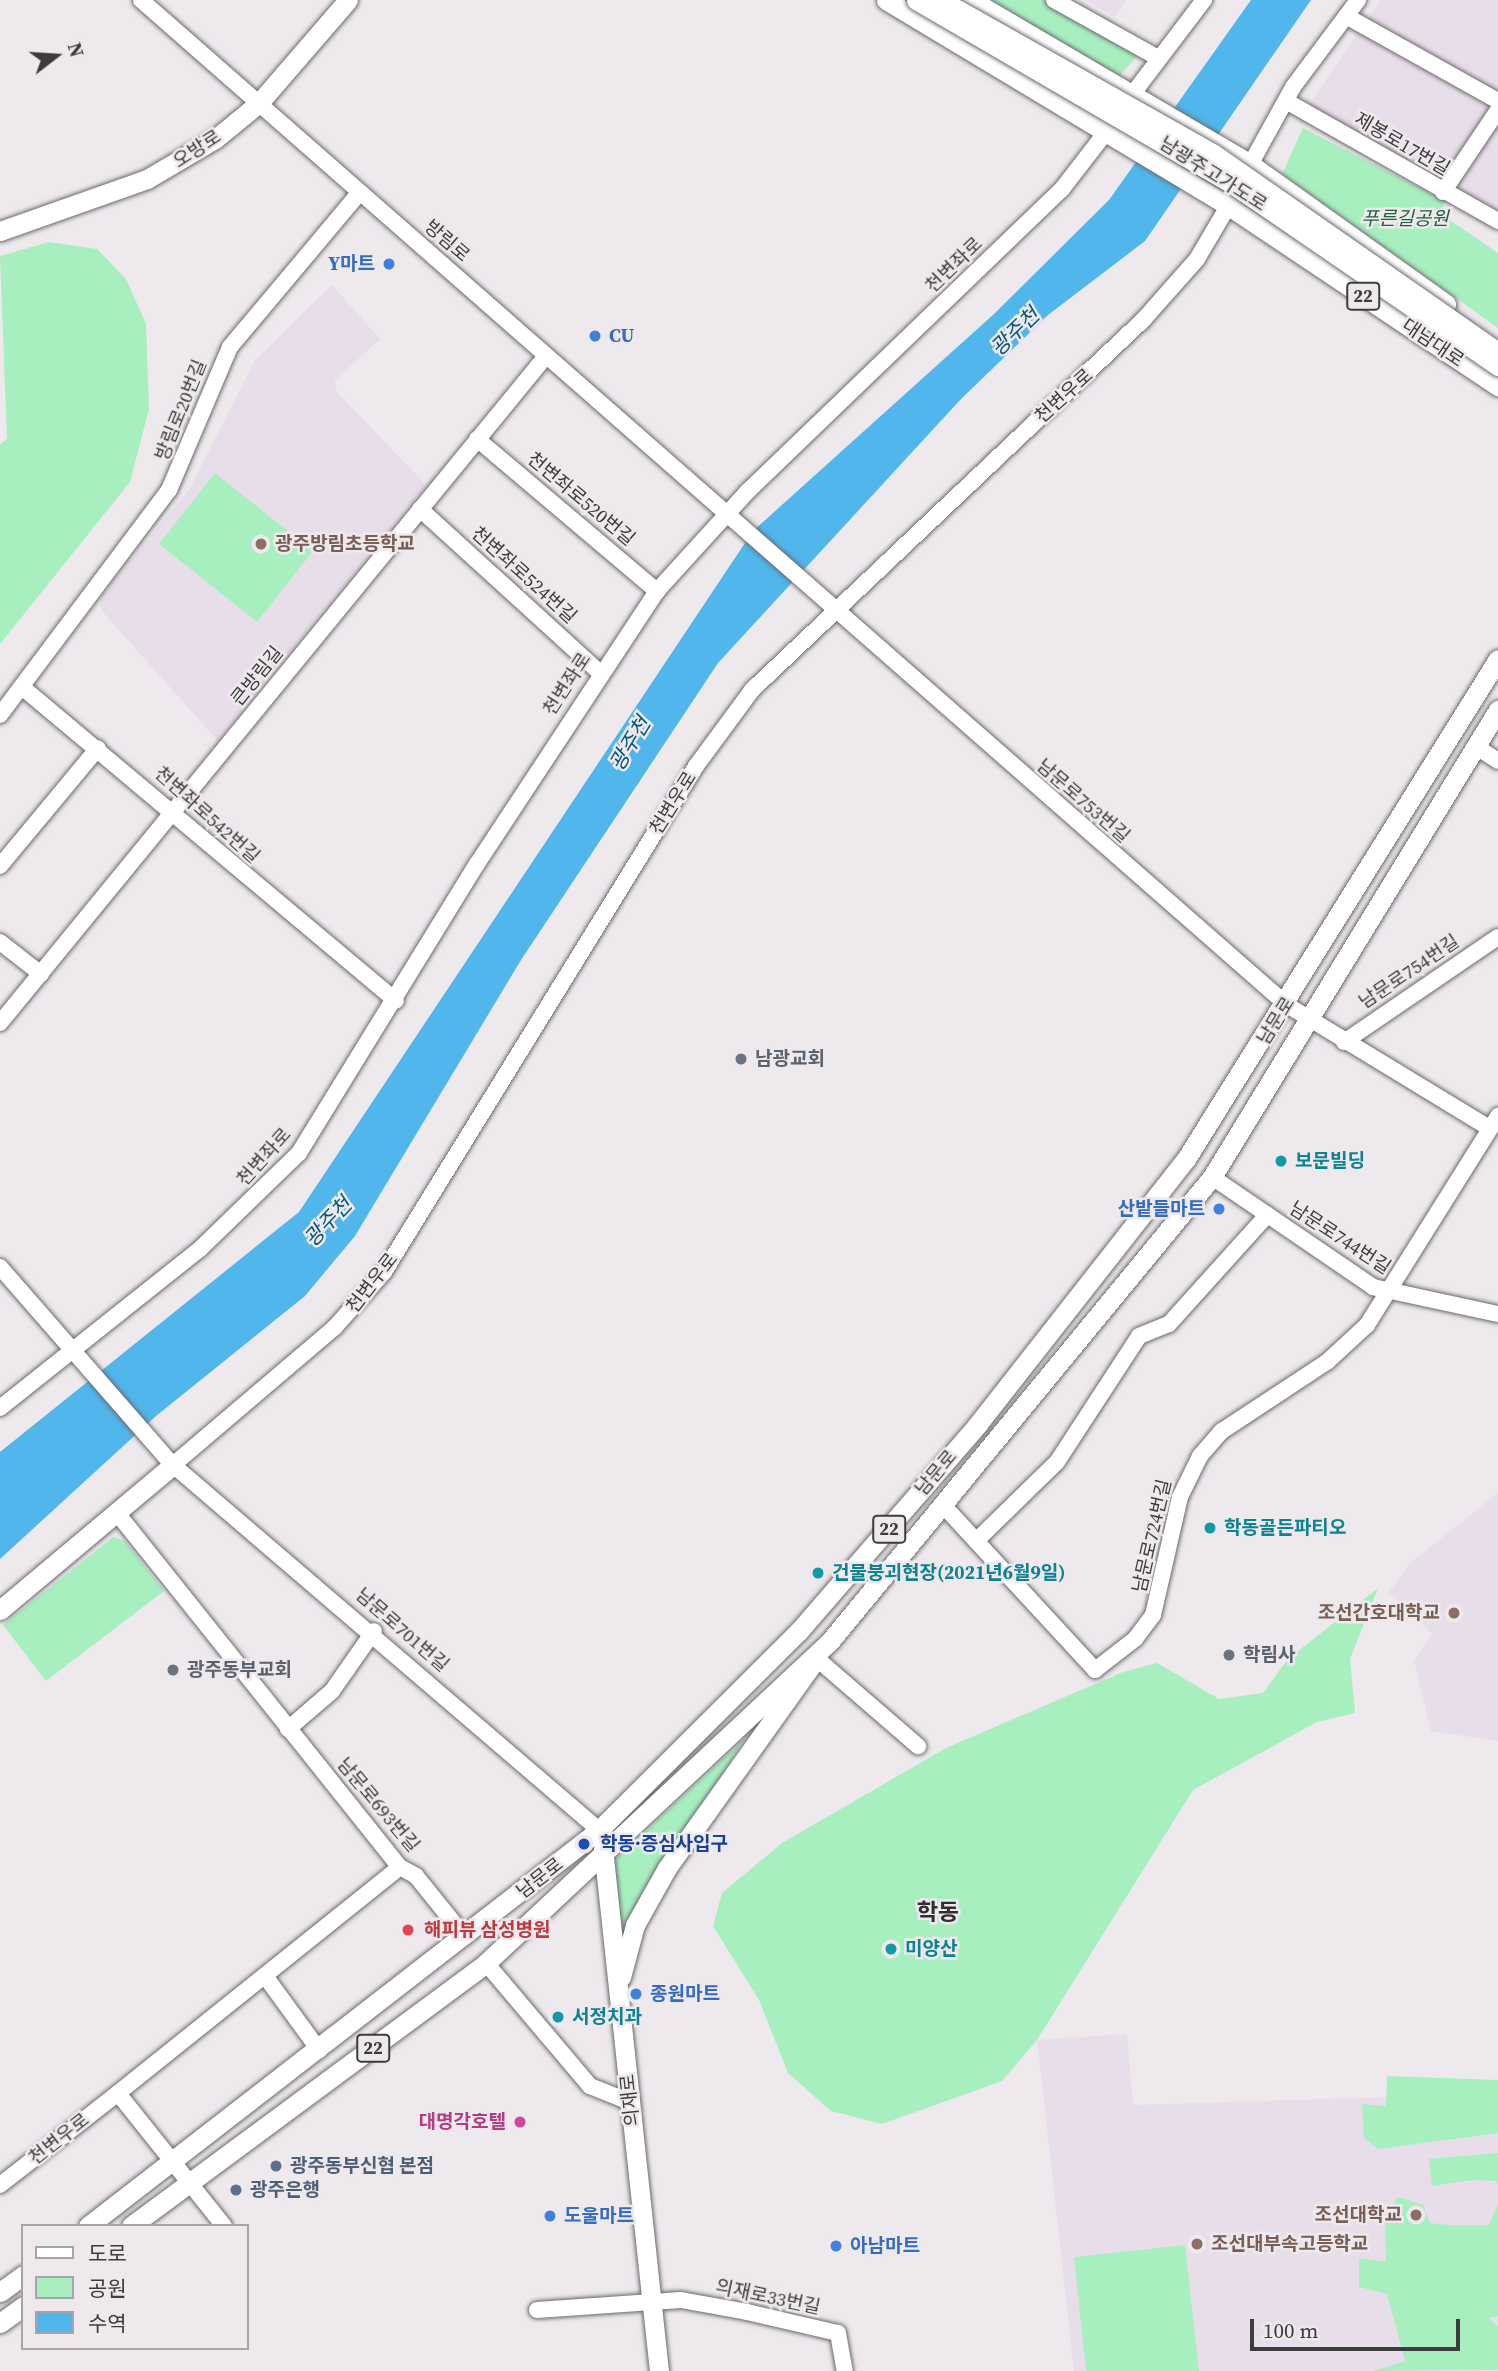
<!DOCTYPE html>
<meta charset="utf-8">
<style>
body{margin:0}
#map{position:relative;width:1498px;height:2371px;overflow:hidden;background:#ede9ed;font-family:"Source Serif 4","Noto Sans KR",serif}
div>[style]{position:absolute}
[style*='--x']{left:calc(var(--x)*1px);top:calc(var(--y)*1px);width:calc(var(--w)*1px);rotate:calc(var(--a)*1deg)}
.built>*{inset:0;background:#e8dee9}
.green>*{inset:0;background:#a8efc0}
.water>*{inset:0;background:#51b6ec}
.roads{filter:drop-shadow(0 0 2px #6c696c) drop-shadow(0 0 2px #6c696c)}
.minor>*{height:16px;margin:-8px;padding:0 8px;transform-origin:8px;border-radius:8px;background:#fff}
.major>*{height:19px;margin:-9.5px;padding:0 9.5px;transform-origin:9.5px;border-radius:9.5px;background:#fff}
.bridges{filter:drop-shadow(0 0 2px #6c696c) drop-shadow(0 0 2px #6c696c)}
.major-bridge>*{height:19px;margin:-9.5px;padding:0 9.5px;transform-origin:9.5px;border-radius:9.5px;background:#fff}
.dots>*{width:19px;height:19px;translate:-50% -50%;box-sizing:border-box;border:4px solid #ede9ed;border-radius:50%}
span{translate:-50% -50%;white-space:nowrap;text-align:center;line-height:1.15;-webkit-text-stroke:5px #ede9ed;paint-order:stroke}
.shield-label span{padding:2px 5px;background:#ede9ed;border:2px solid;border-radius:5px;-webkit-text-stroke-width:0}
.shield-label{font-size:18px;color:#3d3c3d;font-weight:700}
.street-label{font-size:19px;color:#3d3c3d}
.park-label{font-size:19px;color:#1d603b;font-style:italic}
.shop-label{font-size:19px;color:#366cbe;font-weight:700}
.right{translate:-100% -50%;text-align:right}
.left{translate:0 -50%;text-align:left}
.education-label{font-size:19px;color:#785e54;font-weight:700}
.worship-label{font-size:19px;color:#5b616d;font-weight:700}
.culture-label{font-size:19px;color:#0d838f;font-weight:700}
.transit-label{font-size:19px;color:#164399;font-weight:700}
.health-label{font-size:19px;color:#be3a42;font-weight:700}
.hotel-label{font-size:19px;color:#b23c85;font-weight:700}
.service-label{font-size:19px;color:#4e5e75;font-weight:700}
.water-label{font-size:21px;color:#01567a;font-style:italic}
.quarter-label{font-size:23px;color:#322f32;font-weight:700}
.legend{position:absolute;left:21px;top:2224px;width:228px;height:126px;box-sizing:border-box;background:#ede9ed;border:2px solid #a7a4a7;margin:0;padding:9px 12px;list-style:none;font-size:21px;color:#3d3c3d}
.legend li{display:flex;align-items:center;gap:14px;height:35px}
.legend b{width:35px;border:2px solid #a7a4a7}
.north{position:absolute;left:21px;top:21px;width:70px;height:70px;-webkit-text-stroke:5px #ede9ed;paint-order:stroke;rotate:73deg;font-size:19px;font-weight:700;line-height:28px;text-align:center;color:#3d3c3d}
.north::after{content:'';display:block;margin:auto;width:24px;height:32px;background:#3d3c3d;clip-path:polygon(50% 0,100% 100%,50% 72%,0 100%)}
.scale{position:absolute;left:1250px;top:2319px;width:210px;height:32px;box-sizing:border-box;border:4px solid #3d3c3d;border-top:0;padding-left:9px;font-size:21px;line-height:24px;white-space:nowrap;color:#3d3c3d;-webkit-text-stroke:5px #ede9ed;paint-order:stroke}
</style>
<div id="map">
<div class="built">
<div style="clip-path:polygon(1087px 0,1126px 0,1114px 17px)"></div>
<div style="clip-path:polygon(1381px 0,1498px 0,1498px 225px,1300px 117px)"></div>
<div style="clip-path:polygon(332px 285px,380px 339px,335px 380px,336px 391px,426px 485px,217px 740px,102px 611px,99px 599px,190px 488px,255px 360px)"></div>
<div style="clip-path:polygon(1498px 1493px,1498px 1741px,1431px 1731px,1414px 1661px,1432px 1634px,1389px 1592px,1409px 1564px)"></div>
<div style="clip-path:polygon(1127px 2034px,1133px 2105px,1498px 2094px,1498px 2335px,1386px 2371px,1074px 2371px,1037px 2040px)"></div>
</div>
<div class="green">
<div style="clip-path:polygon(981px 0,1054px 0,1143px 50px,1119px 76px)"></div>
<div style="clip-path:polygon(1303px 128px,1445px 201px,1441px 214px,1498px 253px,1498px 328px,1282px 174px)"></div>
<div style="clip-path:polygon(49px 242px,97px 249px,126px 279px,146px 324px,149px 409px,130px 482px,0 644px,0 445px,7px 438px,0 256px)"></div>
<div style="clip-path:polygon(215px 473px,313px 551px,257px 622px,159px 544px)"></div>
<div style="clip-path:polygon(113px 1537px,125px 1541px,164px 1591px,46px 1681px,3px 1625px)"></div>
<div style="clip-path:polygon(1378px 1588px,1350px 1659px,1355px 1713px,1317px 1722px,1193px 1790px,1037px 2040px,1002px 2081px,882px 2124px,831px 2111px,788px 2073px,759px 2000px,713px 1926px,722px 1893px,782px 1843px,946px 1748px,1123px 1672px,1157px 1663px,1219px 1699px,1263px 1693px,1288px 1659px)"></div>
<div style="clip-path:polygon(744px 1739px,705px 1802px,618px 1961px,614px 1861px)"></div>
<div style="clip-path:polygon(1387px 2076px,1498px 2080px,1498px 2133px,1378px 2149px,1364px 2138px,1362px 2104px,1386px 2106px)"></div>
<div style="clip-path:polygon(1498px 2153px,1498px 2186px,1497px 2181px,1474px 2180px,1432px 2186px,1429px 2159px)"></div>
<div style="clip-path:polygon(1398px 2197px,1423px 2205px,1430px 2223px,1449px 2225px,1489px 2225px,1498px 2204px,1498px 2316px,1489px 2318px,1498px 2326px,1498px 2370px,1374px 2371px,1405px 2361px,1387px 2294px,1359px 2287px,1359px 2258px,1386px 2262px,1385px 2217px)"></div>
<div style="clip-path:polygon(1185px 2245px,1199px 2371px,1086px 2371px,1074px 2257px)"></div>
</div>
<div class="water">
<div style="clip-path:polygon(1251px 0,1311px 0,1145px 241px,1048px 315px,961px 399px,718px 663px,521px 960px,355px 1236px,305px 1296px,156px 1416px,0 1559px,0 1452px,299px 1212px,753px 531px,994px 314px,1109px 200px)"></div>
</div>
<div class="roads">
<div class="minor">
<div style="--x:141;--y:0;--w:1524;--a:41.25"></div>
<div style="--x:1287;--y:1005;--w:235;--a:31.3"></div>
<div style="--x:1054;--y:0;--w:119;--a:29.1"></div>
<div style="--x:1346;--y:16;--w:174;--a:29.2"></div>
<div style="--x:1286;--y:101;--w:244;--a:29.5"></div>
<div style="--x:1125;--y:104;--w:131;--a:-52.8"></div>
<div style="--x:1245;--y:174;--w:99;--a:-61.1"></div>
<div style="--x:1293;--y:87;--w:109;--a:-53.2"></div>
<div style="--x:1443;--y:192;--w:99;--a:-56.1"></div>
<div style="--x:477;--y:439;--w:236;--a:40.2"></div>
<div style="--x:420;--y:509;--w:242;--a:42.3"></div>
<div style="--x:22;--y:687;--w:488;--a:40"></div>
<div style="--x:0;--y:715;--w:281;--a:-53.1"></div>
<div style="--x:169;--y:490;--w:155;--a:-66.9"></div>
<div style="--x:230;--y:347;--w:202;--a:-50"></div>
<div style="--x:1475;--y:746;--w:27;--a:33"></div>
<div style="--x:0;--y:866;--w:153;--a:-50.3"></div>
<div style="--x:0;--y:942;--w:52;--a:38"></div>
<div style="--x:0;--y:1023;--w:862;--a:-50.7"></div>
<div style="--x:1344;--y:1042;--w:186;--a:-34.3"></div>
<div style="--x:1212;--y:1177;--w:195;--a:34.3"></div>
<div style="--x:1373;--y:1287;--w:128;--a:12.2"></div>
<div style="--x:0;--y:1267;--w:263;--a:48.9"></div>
<div style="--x:173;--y:1465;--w:561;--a:40.59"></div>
<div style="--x:0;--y:1408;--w:257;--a:-38.5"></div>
<div style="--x:201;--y:1248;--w:136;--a:-44.1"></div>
<div style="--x:299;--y:1153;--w:339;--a:-58.4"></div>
<div style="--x:477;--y:864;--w:327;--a:-56.6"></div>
<div style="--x:657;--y:591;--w:134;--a:-47.7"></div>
<div style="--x:747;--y:492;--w:437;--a:-43.9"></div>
<div style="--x:1062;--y:189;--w:83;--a:-52.3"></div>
<div style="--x:173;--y:1465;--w:213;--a:-40.4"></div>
<div style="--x:335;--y:1327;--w:74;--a:-48.3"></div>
<div style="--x:384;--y:1272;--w:594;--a:-58.34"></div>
<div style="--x:696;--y:766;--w:94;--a:-53.6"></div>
<div style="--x:752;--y:690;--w:540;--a:-43.42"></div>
<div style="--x:1144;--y:319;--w:80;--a:-48.5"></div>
<div style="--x:1197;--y:259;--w:71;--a:-59.5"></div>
<div style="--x:942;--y:1504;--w:226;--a:47.3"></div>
<div style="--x:1095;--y:1670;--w:51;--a:-37.8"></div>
<div style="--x:1135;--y:1639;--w:30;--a:-53"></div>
<div style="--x:1153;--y:1615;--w:121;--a:-77.1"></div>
<div style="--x:1180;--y:1497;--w:46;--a:-64"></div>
<div style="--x:1200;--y:1456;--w:33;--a:-49"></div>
<div style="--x:1222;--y:1431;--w:127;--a:-33.4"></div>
<div style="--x:1328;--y:1361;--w:53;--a:-42.7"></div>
<div style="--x:1367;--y:1325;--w:247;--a:-57.9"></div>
<div style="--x:117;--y:1513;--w:453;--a:51.4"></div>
<div style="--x:400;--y:1867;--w:18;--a:29"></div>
<div style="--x:416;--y:1876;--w:78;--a:51.2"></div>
<div style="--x:976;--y:1541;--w:113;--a:-44.3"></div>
<div style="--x:1057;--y:1462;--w:150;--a:-56.9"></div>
<div style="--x:1139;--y:1336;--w:32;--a:-22"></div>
<div style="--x:1169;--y:1324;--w:147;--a:-48"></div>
<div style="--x:816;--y:1658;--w:135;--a:40.8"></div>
<div style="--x:288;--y:1729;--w:58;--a:-40.8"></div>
<div style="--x:332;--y:1691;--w:73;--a:-55"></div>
<div style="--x:486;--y:1963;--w:161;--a:49.8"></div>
<div style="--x:590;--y:2086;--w:43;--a:21.8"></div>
<div style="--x:265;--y:1976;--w:92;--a:53.9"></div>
<div style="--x:0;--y:2185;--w:150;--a:-37.9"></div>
<div style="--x:224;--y:2226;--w:170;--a:-128.6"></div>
<div style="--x:118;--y:2093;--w:361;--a:-38.7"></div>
<div style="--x:537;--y:2310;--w:144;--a:-4"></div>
<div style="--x:681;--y:2300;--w:67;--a:10.3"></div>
<div style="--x:747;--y:2312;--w:93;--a:13"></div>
<div style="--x:838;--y:2333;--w:39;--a:80"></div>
</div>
<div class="major">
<div style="--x:886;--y:0;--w:400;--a:31"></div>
<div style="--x:1229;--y:206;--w:324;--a:33.8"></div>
<div style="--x:971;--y:0;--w:324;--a:30.4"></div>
<div style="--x:1250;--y:164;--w:241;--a:35.5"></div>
<div style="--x:0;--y:231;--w:156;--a:-19.5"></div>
<div style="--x:147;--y:179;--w:79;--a:-30.5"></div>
<div style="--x:215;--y:139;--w:57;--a:-39.3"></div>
<div style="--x:259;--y:103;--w:136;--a:-49.2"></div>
<div style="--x:0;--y:1610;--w:226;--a:-40"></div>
<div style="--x:603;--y:1848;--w:526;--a:83.89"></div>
<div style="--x:621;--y:1977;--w:54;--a:-74.9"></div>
<div style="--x:635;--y:1925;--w:65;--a:-60.7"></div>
<div style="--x:667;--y:1868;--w:260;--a:-54.5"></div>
<div style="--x:88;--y:2226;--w:646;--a:-37.77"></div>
<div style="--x:599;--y:1830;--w:281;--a:-44.9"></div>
<div style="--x:798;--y:1632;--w:275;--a:-49.1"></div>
<div style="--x:978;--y:1424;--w:337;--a:-51.9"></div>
<div style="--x:1186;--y:1159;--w:589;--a:-58.04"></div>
<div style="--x:131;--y:2226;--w:442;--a:-36.5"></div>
<div style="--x:486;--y:1963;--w:473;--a:-43.1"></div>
<div style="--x:831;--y:1640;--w:600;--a:-50.55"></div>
<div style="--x:1212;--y:1177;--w:548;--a:-58.52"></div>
<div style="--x:0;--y:2292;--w:29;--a:-36"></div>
<div style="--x:0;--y:2323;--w:29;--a:-36"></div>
</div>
</div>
<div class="bridges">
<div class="major-bridge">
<div style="--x:916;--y:0;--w:369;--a:30.2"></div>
<div style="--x:1235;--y:186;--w:319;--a:34.4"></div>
<div style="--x:941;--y:0;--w:313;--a:29.4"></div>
<div style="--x:1214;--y:154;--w:341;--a:34.9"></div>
</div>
</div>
<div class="dots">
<div style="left:389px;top:264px;background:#3f7fe0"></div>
<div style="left:595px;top:336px;background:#3f7fe0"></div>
<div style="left:261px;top:544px;background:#8d6e63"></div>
<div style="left:741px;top:1059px;background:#6b7280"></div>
<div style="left:1281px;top:1161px;background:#0f9aa8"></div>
<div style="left:1219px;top:1209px;background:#3f7fe0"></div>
<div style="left:1210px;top:1528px;background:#0f9aa8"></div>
<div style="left:818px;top:1573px;background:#0f9aa8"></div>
<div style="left:1454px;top:1613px;background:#8d6e63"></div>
<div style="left:1229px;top:1655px;background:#6b7280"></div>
<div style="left:173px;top:1670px;background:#6b7280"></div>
<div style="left:584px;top:1844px;background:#1a4fb4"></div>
<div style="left:408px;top:1930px;background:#e0444e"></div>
<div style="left:891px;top:1949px;background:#0f9aa8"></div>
<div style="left:636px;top:1994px;background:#3f7fe0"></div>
<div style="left:558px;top:2017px;background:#0f9aa8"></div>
<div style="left:520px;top:2122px;background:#d1479c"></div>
<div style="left:276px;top:2166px;background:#5c6f8a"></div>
<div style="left:236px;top:2190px;background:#5c6f8a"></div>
<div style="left:1416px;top:2215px;background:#8d6e63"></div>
<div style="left:550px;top:2216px;background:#3f7fe0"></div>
<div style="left:1197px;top:2244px;background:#8d6e63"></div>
<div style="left:836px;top:2246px;background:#3f7fe0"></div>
</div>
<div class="shield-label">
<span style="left:1363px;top:296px">22</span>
<span style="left:889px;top:1529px">22</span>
<span style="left:373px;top:2048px">22</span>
</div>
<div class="street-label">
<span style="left:1402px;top:144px;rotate:30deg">제봉로17번길</span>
<span style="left:197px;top:149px;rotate:-33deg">오방로</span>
<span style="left:1213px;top:174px;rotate:32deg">남광주고가도로</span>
<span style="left:447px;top:241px;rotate:41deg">방림로</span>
<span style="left:954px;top:265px;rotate:-44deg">천변좌로</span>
<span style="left:1433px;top:343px;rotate:34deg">대남대로</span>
<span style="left:1064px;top:396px;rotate:-42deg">천변우로</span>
<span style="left:181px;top:410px;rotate:-68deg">방림로20번길</span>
<span style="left:581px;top:499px;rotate:40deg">천변좌로520번길</span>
<span style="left:524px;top:575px;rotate:42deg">천변좌로524번길</span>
<span style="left:257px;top:676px;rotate:-51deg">큰방림길</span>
<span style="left:567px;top:684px;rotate:-57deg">천변좌로</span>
<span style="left:1083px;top:801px;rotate:41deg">남문로753번길</span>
<span style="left:673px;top:803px;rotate:-58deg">천변우로</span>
<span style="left:207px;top:815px;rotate:42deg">천변좌로542번길</span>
<span style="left:1409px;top:972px;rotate:-34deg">남문로754번길</span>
<span style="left:1276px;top:1021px;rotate:-58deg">남문로</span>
<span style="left:264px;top:1157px;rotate:-48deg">천변좌로</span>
<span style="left:1340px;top:1238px;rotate:33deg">남문로744번길</span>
<span style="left:372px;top:1283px;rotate:-52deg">천변우로</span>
<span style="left:936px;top:1473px;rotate:-50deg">남문로</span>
<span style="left:1152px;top:1536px;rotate:-77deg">남문로724번길</span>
<span style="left:402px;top:1630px;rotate:41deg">남문로701번길</span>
<span style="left:378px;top:1805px;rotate:50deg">남문로693번길</span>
<span style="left:540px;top:1878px;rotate:-38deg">남문로</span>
<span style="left:630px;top:2100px;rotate:-96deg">의재로</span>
<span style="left:59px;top:2139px;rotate:-38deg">천변우로</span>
<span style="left:768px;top:2297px;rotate:12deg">의재로33번길</span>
</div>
<div class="park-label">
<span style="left:1405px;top:219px">푸른길공원</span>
</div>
<div class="shop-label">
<span class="right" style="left:375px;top:264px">Y마트</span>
<span class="left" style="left:609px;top:336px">CU</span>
<span class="right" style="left:1205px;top:1209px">산밭들마트</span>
<span class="left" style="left:650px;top:1994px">종원마트</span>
<span class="left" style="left:564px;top:2216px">도울마트</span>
<span class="left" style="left:850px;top:2246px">아남마트</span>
</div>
<div class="education-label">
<span class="left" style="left:275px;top:544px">광주방림초등학교</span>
<span class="right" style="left:1440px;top:1613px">조선간호대학교</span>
<span class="right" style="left:1402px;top:2215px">조선대학교</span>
<span class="left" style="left:1211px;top:2244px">조선대부속고등학교</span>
</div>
<div class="worship-label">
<span class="left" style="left:755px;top:1059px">남광교회</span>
<span class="left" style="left:1243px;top:1655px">학림사</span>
<span class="left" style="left:187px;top:1670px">광주동부교회</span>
</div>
<div class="culture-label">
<span class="left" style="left:1295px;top:1161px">보문빌딩</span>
<span class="left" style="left:1224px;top:1528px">학동골든파티오</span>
<span class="left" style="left:832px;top:1573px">건물붕괴현장(2021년6월9일)</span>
<span class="left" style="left:905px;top:1949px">미양산</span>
<span class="left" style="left:572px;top:2017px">서정치과</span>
</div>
<div class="transit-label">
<span class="left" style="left:600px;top:1844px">학동·증심사입구</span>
</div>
<div class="health-label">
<span class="left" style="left:424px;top:1930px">해피뷰 삼성병원</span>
</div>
<div class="hotel-label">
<span class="right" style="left:506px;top:2122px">대명각호텔</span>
</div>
<div class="service-label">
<span class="left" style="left:290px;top:2166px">광주동부신협 본점</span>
<span class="left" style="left:250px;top:2190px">광주은행</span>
</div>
<div class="water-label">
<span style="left:1015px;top:332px;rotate:-44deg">광주천</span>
<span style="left:630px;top:744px;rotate:-59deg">광주천</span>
<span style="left:328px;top:1222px;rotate:-47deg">광주천</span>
</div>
<div class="quarter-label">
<span style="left:938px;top:1912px">학동</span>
</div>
<ul class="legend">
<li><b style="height:9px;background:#fff"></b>도로</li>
<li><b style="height:19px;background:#a8efc0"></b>공원</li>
<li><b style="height:19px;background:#51b6ec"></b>수역</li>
</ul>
<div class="north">N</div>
<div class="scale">100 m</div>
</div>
